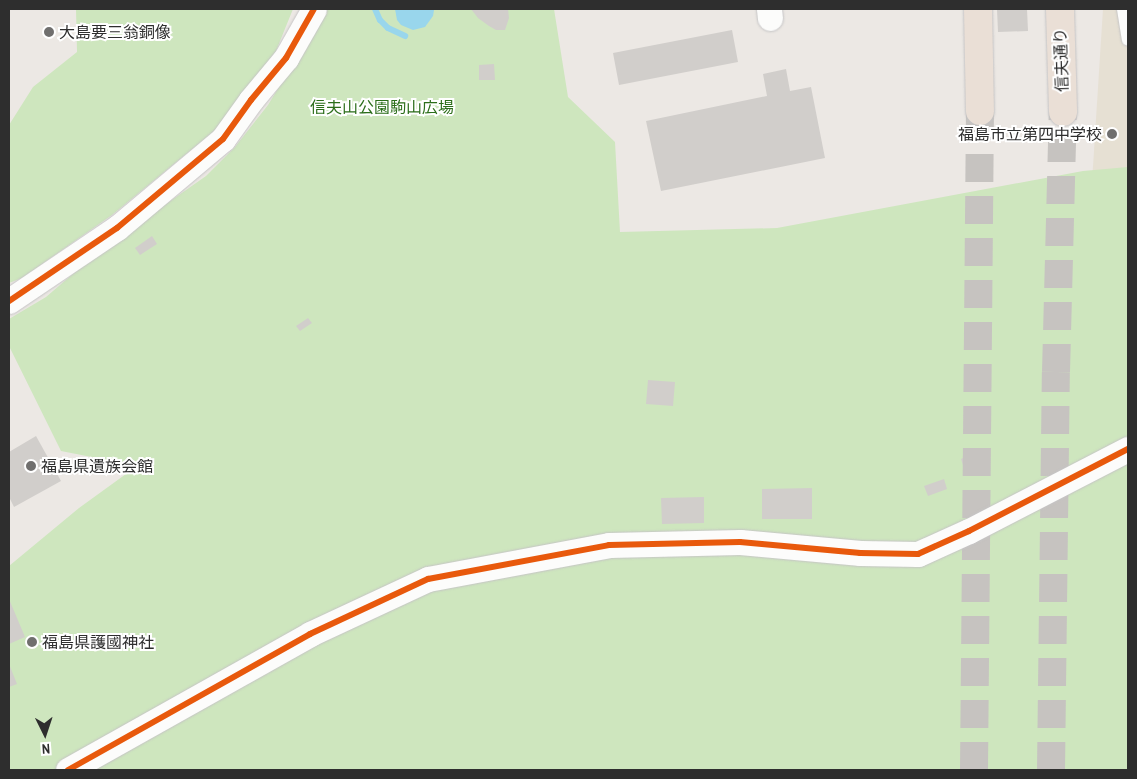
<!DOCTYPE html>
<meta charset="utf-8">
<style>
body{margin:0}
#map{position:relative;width:1137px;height:779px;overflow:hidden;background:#ece8e4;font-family:"Archivo Narrow","Noto Sans JP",sans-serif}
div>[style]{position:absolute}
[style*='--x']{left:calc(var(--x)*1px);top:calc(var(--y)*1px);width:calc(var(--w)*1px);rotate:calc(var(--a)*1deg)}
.education>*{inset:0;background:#e6e0d3}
.green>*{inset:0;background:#cee6be}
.water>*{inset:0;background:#99d6ec}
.stream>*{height:6px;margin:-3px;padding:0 3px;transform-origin:3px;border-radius:3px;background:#99d6ec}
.building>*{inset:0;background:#d1cecb}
.highway-tunnel>*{height:28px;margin-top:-14px;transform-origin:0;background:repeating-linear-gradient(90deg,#c6c3c0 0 28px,transparent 0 42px)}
.roads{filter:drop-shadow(0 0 1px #c5c4c5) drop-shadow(0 0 1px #c5c4c5)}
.lane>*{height:12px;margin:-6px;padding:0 6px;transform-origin:6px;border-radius:6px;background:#fcfcfb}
.street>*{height:25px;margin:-12.5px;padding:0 12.5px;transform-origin:12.5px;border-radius:12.5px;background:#fcfcfb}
.highway>*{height:28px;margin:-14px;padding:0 14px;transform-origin:14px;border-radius:14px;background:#eadfd6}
.cycleway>*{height:6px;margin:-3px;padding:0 3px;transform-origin:3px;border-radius:3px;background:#e8590c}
.dots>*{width:14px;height:14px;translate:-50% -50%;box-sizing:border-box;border:2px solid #fff;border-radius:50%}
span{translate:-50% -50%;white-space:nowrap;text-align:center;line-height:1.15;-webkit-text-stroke:4px #fff;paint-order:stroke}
.poi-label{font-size:16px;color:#2e2e2e}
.left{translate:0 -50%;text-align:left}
.right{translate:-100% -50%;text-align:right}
.street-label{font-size:16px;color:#2e2e2e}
.park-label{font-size:16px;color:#2c6e1b}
.frame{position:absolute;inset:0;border:10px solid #2e2e2e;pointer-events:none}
.north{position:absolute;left:20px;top:709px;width:50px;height:50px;-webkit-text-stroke:4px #fff;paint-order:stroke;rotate:176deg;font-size:14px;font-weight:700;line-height:20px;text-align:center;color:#2e2e2e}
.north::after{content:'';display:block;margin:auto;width:18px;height:22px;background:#2e2e2e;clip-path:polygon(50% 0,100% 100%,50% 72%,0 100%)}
</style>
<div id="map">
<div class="education">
<div style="clip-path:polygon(1103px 9px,1128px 9px,1128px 260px,1087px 261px)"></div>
</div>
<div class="green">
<div style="clip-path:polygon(76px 9px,293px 9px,276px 51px,214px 131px,112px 215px,22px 278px,9px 283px,9px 125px,33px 87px,77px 52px)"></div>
<div style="clip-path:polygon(326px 9px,554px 9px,568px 97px,615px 142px,620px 232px,777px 228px,1083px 171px,1128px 167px,1128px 770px,9px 770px,9px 566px,79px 508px,137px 466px,61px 451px,9px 346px,9px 319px,46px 297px,102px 249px,206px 176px,235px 147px,268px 105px)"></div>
</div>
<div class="water">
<div style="clip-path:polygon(395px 9px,433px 9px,434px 10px,433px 16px,425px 27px,413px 30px,401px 25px,397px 20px)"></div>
</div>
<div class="stream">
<div style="--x:375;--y:9;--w:12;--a:66"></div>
<div style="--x:380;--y:20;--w:11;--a:45"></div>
<div style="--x:388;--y:28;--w:19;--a:25"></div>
</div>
<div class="building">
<div style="clip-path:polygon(471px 9px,508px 9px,509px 18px,505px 30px,496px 30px,489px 26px,478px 18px)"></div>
<div style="clip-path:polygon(997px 9px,1027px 9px,1028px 31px,998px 32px)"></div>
<div style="clip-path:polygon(732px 30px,738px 62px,619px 85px,613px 53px)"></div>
<div style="clip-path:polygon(494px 64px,495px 80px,479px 80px,479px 65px)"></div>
<div style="clip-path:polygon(786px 69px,790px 91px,811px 87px,825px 158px,661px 191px,646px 121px,767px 96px,763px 74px)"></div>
<div style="clip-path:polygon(152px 236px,157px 244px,140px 255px,135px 248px)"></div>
<div style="clip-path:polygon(308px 318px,312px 323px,300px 331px,296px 326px)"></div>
<div style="clip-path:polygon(648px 380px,675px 382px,673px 406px,646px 404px)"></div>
<div style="clip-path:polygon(36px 436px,61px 481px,14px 507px,9px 497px,9px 452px)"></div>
<div style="clip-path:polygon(975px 452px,979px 462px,964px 468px,961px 459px)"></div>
<div style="clip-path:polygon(944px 479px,947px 489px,928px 496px,924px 486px)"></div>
<div style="clip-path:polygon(812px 488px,812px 519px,762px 519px,762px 489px)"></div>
<div style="clip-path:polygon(704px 497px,704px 523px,662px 524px,661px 498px)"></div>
<div style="clip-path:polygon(9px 599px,25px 637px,9px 644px)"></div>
<div style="clip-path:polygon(9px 664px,17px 684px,9px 687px)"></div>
</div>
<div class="highway-tunnel">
<div style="--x:974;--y:770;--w:659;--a:-89.48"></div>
<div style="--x:1051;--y:770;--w:398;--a:-89.3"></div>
<div style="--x:1056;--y:372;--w:260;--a:-88.5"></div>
</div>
<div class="roads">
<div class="lane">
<div style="--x:1123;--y:9;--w:31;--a:81"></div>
</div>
<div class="street">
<div style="--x:769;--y:9;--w:9;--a:84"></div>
<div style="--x:9;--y:301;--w:130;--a:-34.1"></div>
<div style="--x:117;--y:228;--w:138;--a:-40"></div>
<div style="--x:223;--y:139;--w:48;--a:-54.3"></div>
<div style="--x:251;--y:100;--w:55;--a:-50.2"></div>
<div style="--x:286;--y:58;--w:56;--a:-60.3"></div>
<div style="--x:68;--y:770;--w:278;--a:-29.3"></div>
<div style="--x:310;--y:634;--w:130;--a:-25"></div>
<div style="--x:428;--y:579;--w:184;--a:-10.6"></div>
<div style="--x:609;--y:545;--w:131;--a:-1.3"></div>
<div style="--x:740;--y:542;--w:121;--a:5.2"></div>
<div style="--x:860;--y:553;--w:58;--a:1"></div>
<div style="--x:918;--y:554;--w:56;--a:-24.3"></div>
<div style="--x:969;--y:531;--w:179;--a:-27.3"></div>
</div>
<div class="highway">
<div style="--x:978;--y:9;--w:102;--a:88.9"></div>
<div style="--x:1060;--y:9;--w:103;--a:88.3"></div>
</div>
</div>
<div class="cycleway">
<div style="--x:9;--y:301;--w:130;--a:-34.1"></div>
<div style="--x:117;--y:228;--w:138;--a:-40"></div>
<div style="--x:223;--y:139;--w:48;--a:-54.3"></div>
<div style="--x:251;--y:100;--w:55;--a:-50.2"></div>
<div style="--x:286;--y:58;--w:56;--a:-60.3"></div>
<div style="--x:68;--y:770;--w:278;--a:-29.3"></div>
<div style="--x:310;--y:634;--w:130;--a:-25"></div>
<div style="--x:428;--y:579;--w:184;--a:-10.6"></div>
<div style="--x:609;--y:545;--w:131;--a:-1.3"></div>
<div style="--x:740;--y:542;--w:121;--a:5.2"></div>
<div style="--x:860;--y:553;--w:58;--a:1"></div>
<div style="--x:918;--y:554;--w:56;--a:-24.3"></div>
<div style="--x:969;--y:531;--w:179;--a:-27.3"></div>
</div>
<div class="dots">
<div style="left:49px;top:32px;background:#706f6e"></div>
<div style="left:1112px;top:134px;background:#706f6e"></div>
<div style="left:31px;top:466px;background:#706f6e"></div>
<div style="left:32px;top:642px;background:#706f6e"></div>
</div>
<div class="poi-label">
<span class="left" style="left:59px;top:32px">大島要三翁銅像</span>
<span class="right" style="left:1102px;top:134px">福島市立第四中学校</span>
<span class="left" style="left:41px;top:466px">福島県遺族会館</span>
<span class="left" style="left:42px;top:642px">福島県護國神社</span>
</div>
<div class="street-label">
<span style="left:1061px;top:60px;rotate:-92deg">信夫通り</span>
</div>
<div class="park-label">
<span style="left:382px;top:107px">信夫山公園駒山広場</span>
</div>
<div class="frame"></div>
<div class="north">N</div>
</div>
